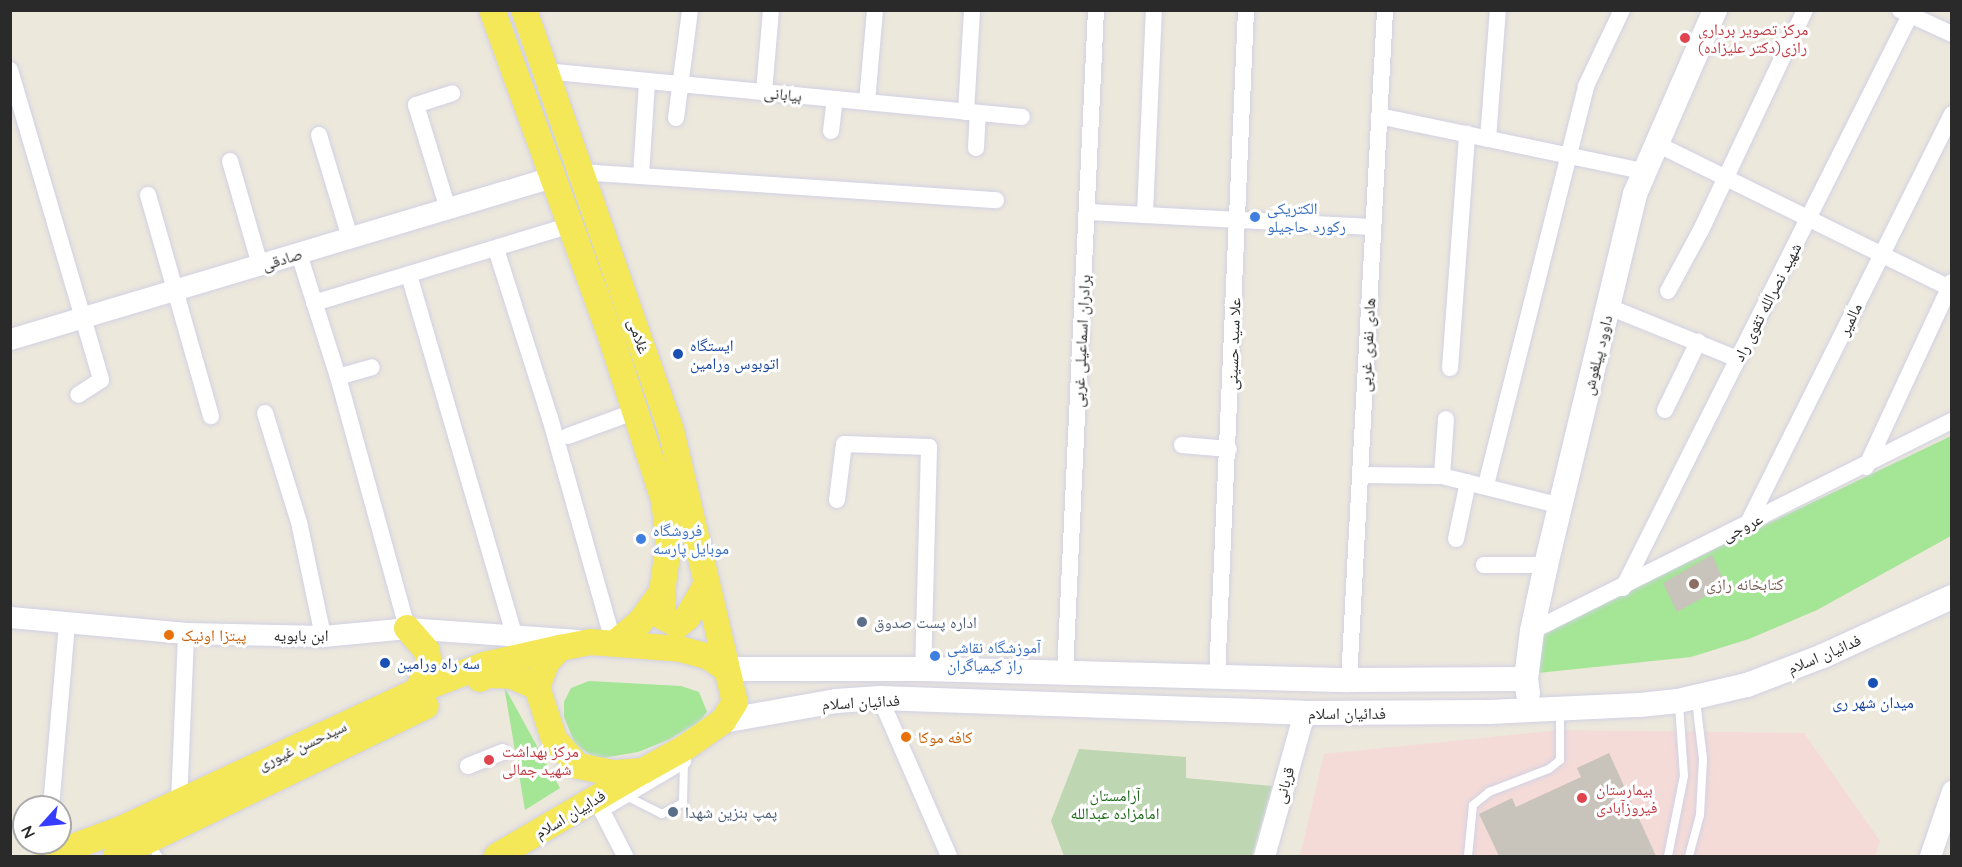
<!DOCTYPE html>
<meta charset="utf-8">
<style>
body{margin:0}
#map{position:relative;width:1962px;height:867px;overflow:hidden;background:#ede8dc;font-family:Quicksand,"Noto Naskh Arabic",sans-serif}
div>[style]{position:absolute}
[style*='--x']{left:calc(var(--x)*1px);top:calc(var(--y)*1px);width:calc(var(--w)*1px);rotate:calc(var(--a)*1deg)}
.medical>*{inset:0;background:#f4dbd8}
.green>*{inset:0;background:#a5e596}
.cemetery>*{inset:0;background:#bed7b2}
.building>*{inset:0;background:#c8c4bb}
.roads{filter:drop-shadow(0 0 2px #d1d1e3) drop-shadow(0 0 2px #d1d1e3)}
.service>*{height:8px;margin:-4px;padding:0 4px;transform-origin:4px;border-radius:4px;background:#fff}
.minor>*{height:16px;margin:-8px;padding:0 8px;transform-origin:8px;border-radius:8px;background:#fff}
.tertiary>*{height:21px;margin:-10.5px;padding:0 10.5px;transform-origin:10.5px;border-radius:10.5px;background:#fff}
.secondary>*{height:24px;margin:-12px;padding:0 12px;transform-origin:12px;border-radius:12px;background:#fff}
.primary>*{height:26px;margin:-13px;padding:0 13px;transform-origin:13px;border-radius:13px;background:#f4e859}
.dots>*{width:16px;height:16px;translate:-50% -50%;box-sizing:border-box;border:3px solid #fff;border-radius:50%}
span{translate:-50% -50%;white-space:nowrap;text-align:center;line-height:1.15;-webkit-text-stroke:6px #fff;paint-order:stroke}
.health-label{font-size:16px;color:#be3a42}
.left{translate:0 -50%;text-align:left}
.street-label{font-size:16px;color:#2a2a2a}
.shop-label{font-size:16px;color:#366cbe}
.transit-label{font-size:16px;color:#164399}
.education-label{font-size:16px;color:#785e54}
.service-label{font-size:16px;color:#4e5e75}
.food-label{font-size:16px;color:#c56008}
.park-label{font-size:16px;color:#1c6918}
.frame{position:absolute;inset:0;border:12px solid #2a2a2a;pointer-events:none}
.north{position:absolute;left:12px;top:795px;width:60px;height:60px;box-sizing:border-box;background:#fff;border:2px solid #aaa;border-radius:50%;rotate:243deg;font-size:16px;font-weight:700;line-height:24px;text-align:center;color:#2a2a2a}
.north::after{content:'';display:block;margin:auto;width:21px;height:27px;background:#373dfe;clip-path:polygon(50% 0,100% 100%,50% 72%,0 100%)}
</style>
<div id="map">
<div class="medical">
<div style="clip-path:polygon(1560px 730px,1804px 733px,1880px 841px,1875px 856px,1300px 856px,1324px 754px)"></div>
</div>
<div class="green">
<div style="clip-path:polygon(1951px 436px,1951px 536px,1817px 610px,1749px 639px,1691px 657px,1538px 673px,1545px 630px)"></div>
<div style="clip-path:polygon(589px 681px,681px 686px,699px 692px,707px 712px,699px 722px,668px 740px,638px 752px,597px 759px,575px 744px,564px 717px,564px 702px,571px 688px)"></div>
<div style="clip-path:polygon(504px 686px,560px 788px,525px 810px)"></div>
</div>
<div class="cemetery">
<div style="clip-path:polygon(1079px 749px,1186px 757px,1186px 778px,1272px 786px,1252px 856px,1064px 856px,1051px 821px)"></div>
</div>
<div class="building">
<div style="clip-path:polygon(1712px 555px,1726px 585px,1677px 612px,1663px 583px)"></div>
<div style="clip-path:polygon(1609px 753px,1656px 856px,1499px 856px,1479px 814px,1512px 798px,1516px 807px,1581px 777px,1577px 768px)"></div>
</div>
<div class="roads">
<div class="service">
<div style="--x:626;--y:796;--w:40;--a:26.6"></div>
<div style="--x:662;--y:814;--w:24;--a:-28"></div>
<div style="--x:683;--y:803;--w:42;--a:-88.6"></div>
<div style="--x:149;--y:843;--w:16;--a:55"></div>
<div style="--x:1468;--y:856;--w:51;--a:-84.4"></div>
<div style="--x:1473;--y:805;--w:21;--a:-39"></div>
<div style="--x:1489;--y:792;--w:64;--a:-21"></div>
<div style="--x:1549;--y:769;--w:14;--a:-39"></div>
<div style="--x:1560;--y:760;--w:50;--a:-90"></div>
<div style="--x:1668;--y:856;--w:82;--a:-78.7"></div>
<div style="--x:1684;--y:776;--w:72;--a:-94"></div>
<div style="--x:1689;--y:856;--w:42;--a:-75"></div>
<div style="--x:1700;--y:815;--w:56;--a:-86.9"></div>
<div style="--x:1703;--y:759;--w:59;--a:-96.8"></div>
</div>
<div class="minor">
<div style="--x:1900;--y:10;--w:57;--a:24.8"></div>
<div style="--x:10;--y:70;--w:323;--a:73.6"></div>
<div style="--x:101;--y:380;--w:27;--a:147"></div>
<div style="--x:545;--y:71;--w:479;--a:5.5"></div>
<div style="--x:764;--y:92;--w:82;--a:-85.1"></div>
<div style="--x:867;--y:102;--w:92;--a:-85"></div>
<div style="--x:966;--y:112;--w:102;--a:-86.6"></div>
<div style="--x:1379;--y:116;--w:270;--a:11.8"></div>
<div style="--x:676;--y:118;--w:109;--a:-82.6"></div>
<div style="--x:831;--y:131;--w:32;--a:-83"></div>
<div style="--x:319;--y:135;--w:108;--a:73.2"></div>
<div style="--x:1488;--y:139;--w:129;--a:-85.6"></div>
<div style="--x:1655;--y:143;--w:331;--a:26.2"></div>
<div style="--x:976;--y:148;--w:35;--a:-87"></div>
<div style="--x:230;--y:161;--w:108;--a:73.9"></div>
<div style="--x:581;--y:172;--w:416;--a:3.9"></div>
<div style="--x:641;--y:175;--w:94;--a:-86.3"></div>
<div style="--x:148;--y:195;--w:230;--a:74.1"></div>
<div style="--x:448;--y:209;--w:109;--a:-107.1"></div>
<div style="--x:416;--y:105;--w:38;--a:-18"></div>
<div style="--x:1087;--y:212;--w:286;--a:3"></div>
<div style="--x:1145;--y:214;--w:204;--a:-87.5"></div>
<div style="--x:496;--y:249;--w:177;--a:72.3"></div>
<div style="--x:550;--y:418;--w:235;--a:74.2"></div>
<div style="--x:299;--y:254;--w:129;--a:72.4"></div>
<div style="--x:338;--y:377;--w:260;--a:74.6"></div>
<div style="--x:409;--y:275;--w:373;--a:73.7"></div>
<div style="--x:1668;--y:291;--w:69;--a:-61.6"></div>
<div style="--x:1701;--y:230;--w:243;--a:-64.7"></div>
<div style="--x:314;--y:303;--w:269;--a:-16.9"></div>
<div style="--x:1609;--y:307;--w:139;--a:22"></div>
<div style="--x:1450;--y:368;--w:235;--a:-85.8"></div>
<div style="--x:338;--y:377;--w:35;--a:-16"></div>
<div style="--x:1665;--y:410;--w:76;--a:-64.1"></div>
<div style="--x:265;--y:413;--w:114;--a:72.7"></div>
<div style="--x:299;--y:522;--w:116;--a:78.1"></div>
<div style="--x:568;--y:436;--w:72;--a:-20.2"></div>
<div style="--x:1182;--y:445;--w:47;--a:4.9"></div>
<div style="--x:1866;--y:467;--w:204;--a:-65.1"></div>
<div style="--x:1360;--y:475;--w:82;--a:0.7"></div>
<div style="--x:1442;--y:476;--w:123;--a:14.1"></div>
<div style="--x:1442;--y:476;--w:57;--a:-86"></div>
<div style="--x:1486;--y:485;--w:411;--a:-75.9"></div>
<div style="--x:1586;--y:86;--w:84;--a:-64.7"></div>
<div style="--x:837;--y:500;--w:56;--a:-82.9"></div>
<div style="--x:844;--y:444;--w:85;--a:2"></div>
<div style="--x:929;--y:447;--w:222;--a:91.5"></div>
<div style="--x:1748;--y:523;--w:457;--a:-63.5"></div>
<div style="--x:1456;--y:539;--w:58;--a:-78.1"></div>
<div style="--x:1484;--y:565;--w:62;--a:0"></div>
<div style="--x:1623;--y:588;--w:641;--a:-63.39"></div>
<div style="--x:1532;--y:631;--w:470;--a:-26.6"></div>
<div style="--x:1065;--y:672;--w:663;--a:-87.32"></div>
<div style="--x:1217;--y:677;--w:668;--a:-87.51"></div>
<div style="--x:1349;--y:680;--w:671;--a:-86.92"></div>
<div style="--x:880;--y:698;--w:172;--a:66.4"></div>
<div style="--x:468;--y:766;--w:37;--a:-22"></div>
<div style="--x:179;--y:803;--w:170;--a:-87.6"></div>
<div style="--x:610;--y:804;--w:85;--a:-30.5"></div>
<div style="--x:51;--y:807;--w:183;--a:-85"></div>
<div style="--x:601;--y:809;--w:53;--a:62.9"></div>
</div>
<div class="tertiary">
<div style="--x:10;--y:339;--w:566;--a:-16.64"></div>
<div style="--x:10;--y:617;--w:177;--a:5.2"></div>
<div style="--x:186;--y:633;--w:137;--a:1.3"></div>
<div style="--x:323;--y:636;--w:84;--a:-5.4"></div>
<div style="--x:407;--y:628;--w:171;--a:4"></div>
<div style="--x:1264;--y:856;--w:148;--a:-74.4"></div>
<div style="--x:1930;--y:856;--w:69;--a:-71.3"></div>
</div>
<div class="secondary">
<div style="--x:726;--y:669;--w:197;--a:0"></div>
<div style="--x:923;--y:669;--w:426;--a:1.5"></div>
<div style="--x:1349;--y:680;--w:177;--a:-0.3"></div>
<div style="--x:1528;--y:693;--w:14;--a:-98"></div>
<div style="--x:1526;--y:679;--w:48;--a:-82.9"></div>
<div style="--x:1532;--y:631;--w:67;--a:-78"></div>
<div style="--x:1546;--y:565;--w:382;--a:-76.5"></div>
<div style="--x:1635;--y:194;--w:201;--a:-66.5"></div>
<div style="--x:723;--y:721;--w:115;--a:-10"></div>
<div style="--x:836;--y:701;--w:44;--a:-3.9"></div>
<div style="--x:880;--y:698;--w:424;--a:2"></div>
<div style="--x:1304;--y:713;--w:185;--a:-0.3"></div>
<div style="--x:1489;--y:712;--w:151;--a:-2.7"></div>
<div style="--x:1640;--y:705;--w:38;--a:-6"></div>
<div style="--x:1678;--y:701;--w:71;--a:-13.1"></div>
<div style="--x:1747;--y:685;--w:81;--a:-20.9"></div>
<div style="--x:1823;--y:656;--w:142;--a:-24.6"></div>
</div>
<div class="primary">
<div style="--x:492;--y:10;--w:338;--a:70"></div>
<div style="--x:608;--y:328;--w:181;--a:72"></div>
<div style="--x:664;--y:500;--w:42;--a:83.2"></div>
<div style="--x:669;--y:542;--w:50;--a:98"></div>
<div style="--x:662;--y:592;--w:37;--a:126"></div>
<div style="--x:640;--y:622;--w:34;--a:140"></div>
<div style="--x:524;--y:10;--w:445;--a:70.7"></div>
<div style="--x:671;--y:430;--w:279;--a:76.8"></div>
<div style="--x:735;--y:702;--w:22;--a:122"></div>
<div style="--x:723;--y:721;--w:45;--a:144.9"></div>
<div style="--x:686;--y:747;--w:49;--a:150.8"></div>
<div style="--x:643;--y:771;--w:31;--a:176"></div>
<div style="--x:612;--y:773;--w:35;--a:-168"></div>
<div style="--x:578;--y:766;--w:36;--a:-132"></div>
<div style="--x:554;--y:739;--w:55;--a:-108.1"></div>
<div style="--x:537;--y:687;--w:26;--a:-69"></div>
<div style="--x:546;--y:663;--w:21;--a:-47"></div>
<div style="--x:560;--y:648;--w:31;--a:-11"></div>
<div style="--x:590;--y:642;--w:90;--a:4.4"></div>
<div style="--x:680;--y:649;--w:30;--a:15"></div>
<div style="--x:709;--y:657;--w:21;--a:35"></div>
<div style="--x:662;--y:592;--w:25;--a:88"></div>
<div style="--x:663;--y:617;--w:17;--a:28"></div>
<div style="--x:678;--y:625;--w:11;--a:-38"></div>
<div style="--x:687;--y:618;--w:38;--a:-60"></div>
<div style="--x:407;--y:628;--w:30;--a:49"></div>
<div style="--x:427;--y:651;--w:14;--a:82"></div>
<div style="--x:429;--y:665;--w:37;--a:114"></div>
<div style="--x:480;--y:679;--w:9;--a:-27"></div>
<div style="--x:488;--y:675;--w:24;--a:2"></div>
<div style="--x:512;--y:676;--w:27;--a:24"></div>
<div style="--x:48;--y:856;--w:78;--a:-20.3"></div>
<div style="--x:121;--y:829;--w:329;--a:-25"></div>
<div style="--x:419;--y:690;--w:70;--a:-21"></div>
<div style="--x:484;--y:665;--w:78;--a:-12.6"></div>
<div style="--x:116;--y:856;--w:344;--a:-25.8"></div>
<div style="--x:497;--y:856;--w:164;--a:-30.3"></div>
</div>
</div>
<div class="dots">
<div style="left:1685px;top:38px;background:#e0444e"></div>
<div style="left:1255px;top:217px;background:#3f7fe0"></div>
<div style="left:678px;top:354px;background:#1a4fb4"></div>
<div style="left:641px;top:539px;background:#3f7fe0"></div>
<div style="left:1694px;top:584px;background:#8d6e63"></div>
<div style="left:862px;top:622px;background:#5c6f8a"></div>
<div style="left:169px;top:635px;background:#e8710a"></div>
<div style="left:935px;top:656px;background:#3f7fe0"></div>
<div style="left:385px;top:663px;background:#1a4fb4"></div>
<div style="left:1873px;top:683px;background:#1a4fb4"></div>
<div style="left:906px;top:737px;background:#e8710a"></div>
<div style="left:489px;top:760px;background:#e0444e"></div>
<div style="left:1582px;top:798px;background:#e0444e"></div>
<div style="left:673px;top:812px;background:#5c6f8a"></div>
</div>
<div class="health-label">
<span class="left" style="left:1698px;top:38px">مرکز تصویر برداری<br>رازی(دکتر علیزاده)</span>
<span class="left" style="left:502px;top:760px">مرکز بهداشت<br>شهید جمالی</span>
<span class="left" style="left:1596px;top:798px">بیمارستان<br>فیروزآبادی</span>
</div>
<div class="street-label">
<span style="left:783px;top:94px;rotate:6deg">بیابانی</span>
<span style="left:282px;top:259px;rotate:-17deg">صادقی</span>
<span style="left:1767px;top:302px;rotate:-63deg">شهید نصرالله تقوی راد</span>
<span style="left:1850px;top:319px;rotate:-64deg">مالمیر</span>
<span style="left:639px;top:336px;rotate:71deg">غلامی</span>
<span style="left:1081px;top:341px;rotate:-87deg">برادران اسماعیلی غربی</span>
<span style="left:1233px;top:344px;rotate:-88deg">علا سید حسینی</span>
<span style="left:1367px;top:345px;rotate:-87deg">هادی نفری غربی</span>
<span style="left:1597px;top:355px;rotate:-76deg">داوود پیلغوش</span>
<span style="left:1742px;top:527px;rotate:-27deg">عروجی</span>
<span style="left:301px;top:635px">ابن بابویه</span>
<span style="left:1824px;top:654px;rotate:-23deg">فدائیان اسلام</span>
<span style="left:861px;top:702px;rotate:-3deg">فدائیان اسلام</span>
<span style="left:1347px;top:713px">فدائیان اسلام</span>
<span style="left:302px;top:745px;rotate:-25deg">سیدحسن غیوری</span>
<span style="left:1284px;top:785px;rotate:-74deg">قربانی</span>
<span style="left:570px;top:814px;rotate:-31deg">فداییان اسلام</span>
</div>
<div class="shop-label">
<span class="left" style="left:1267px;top:217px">الکتریکی<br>رکورد حاجیلو</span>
<span class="left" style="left:653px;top:539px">فروشگاه<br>موبایل پارسه</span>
<span class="left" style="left:947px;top:656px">آموزشگاه نقاشی<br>راز کیمیاگران</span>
</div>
<div class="transit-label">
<span class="left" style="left:690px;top:354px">ایستگاه<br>اتوبوس ورامین</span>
<span class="left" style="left:397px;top:663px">سه راه ورامین</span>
<span style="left:1873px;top:702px">میدان شهر ری</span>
</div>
<div class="education-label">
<span class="left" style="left:1706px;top:584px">کتابخانه رازی</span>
</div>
<div class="service-label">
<span class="left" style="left:874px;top:622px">اداره پست صدوق</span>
<span class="left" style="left:685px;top:812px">پمپ بنزین شهدا</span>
</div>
<div class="food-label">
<span class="left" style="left:181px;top:635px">پیتزا اونیک</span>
<span class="left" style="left:918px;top:737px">کافه موکا</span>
</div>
<div class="park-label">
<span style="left:1115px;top:804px">آرامستان<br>امامزاده عبدالله</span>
</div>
<div class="frame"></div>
<div class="north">N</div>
</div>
